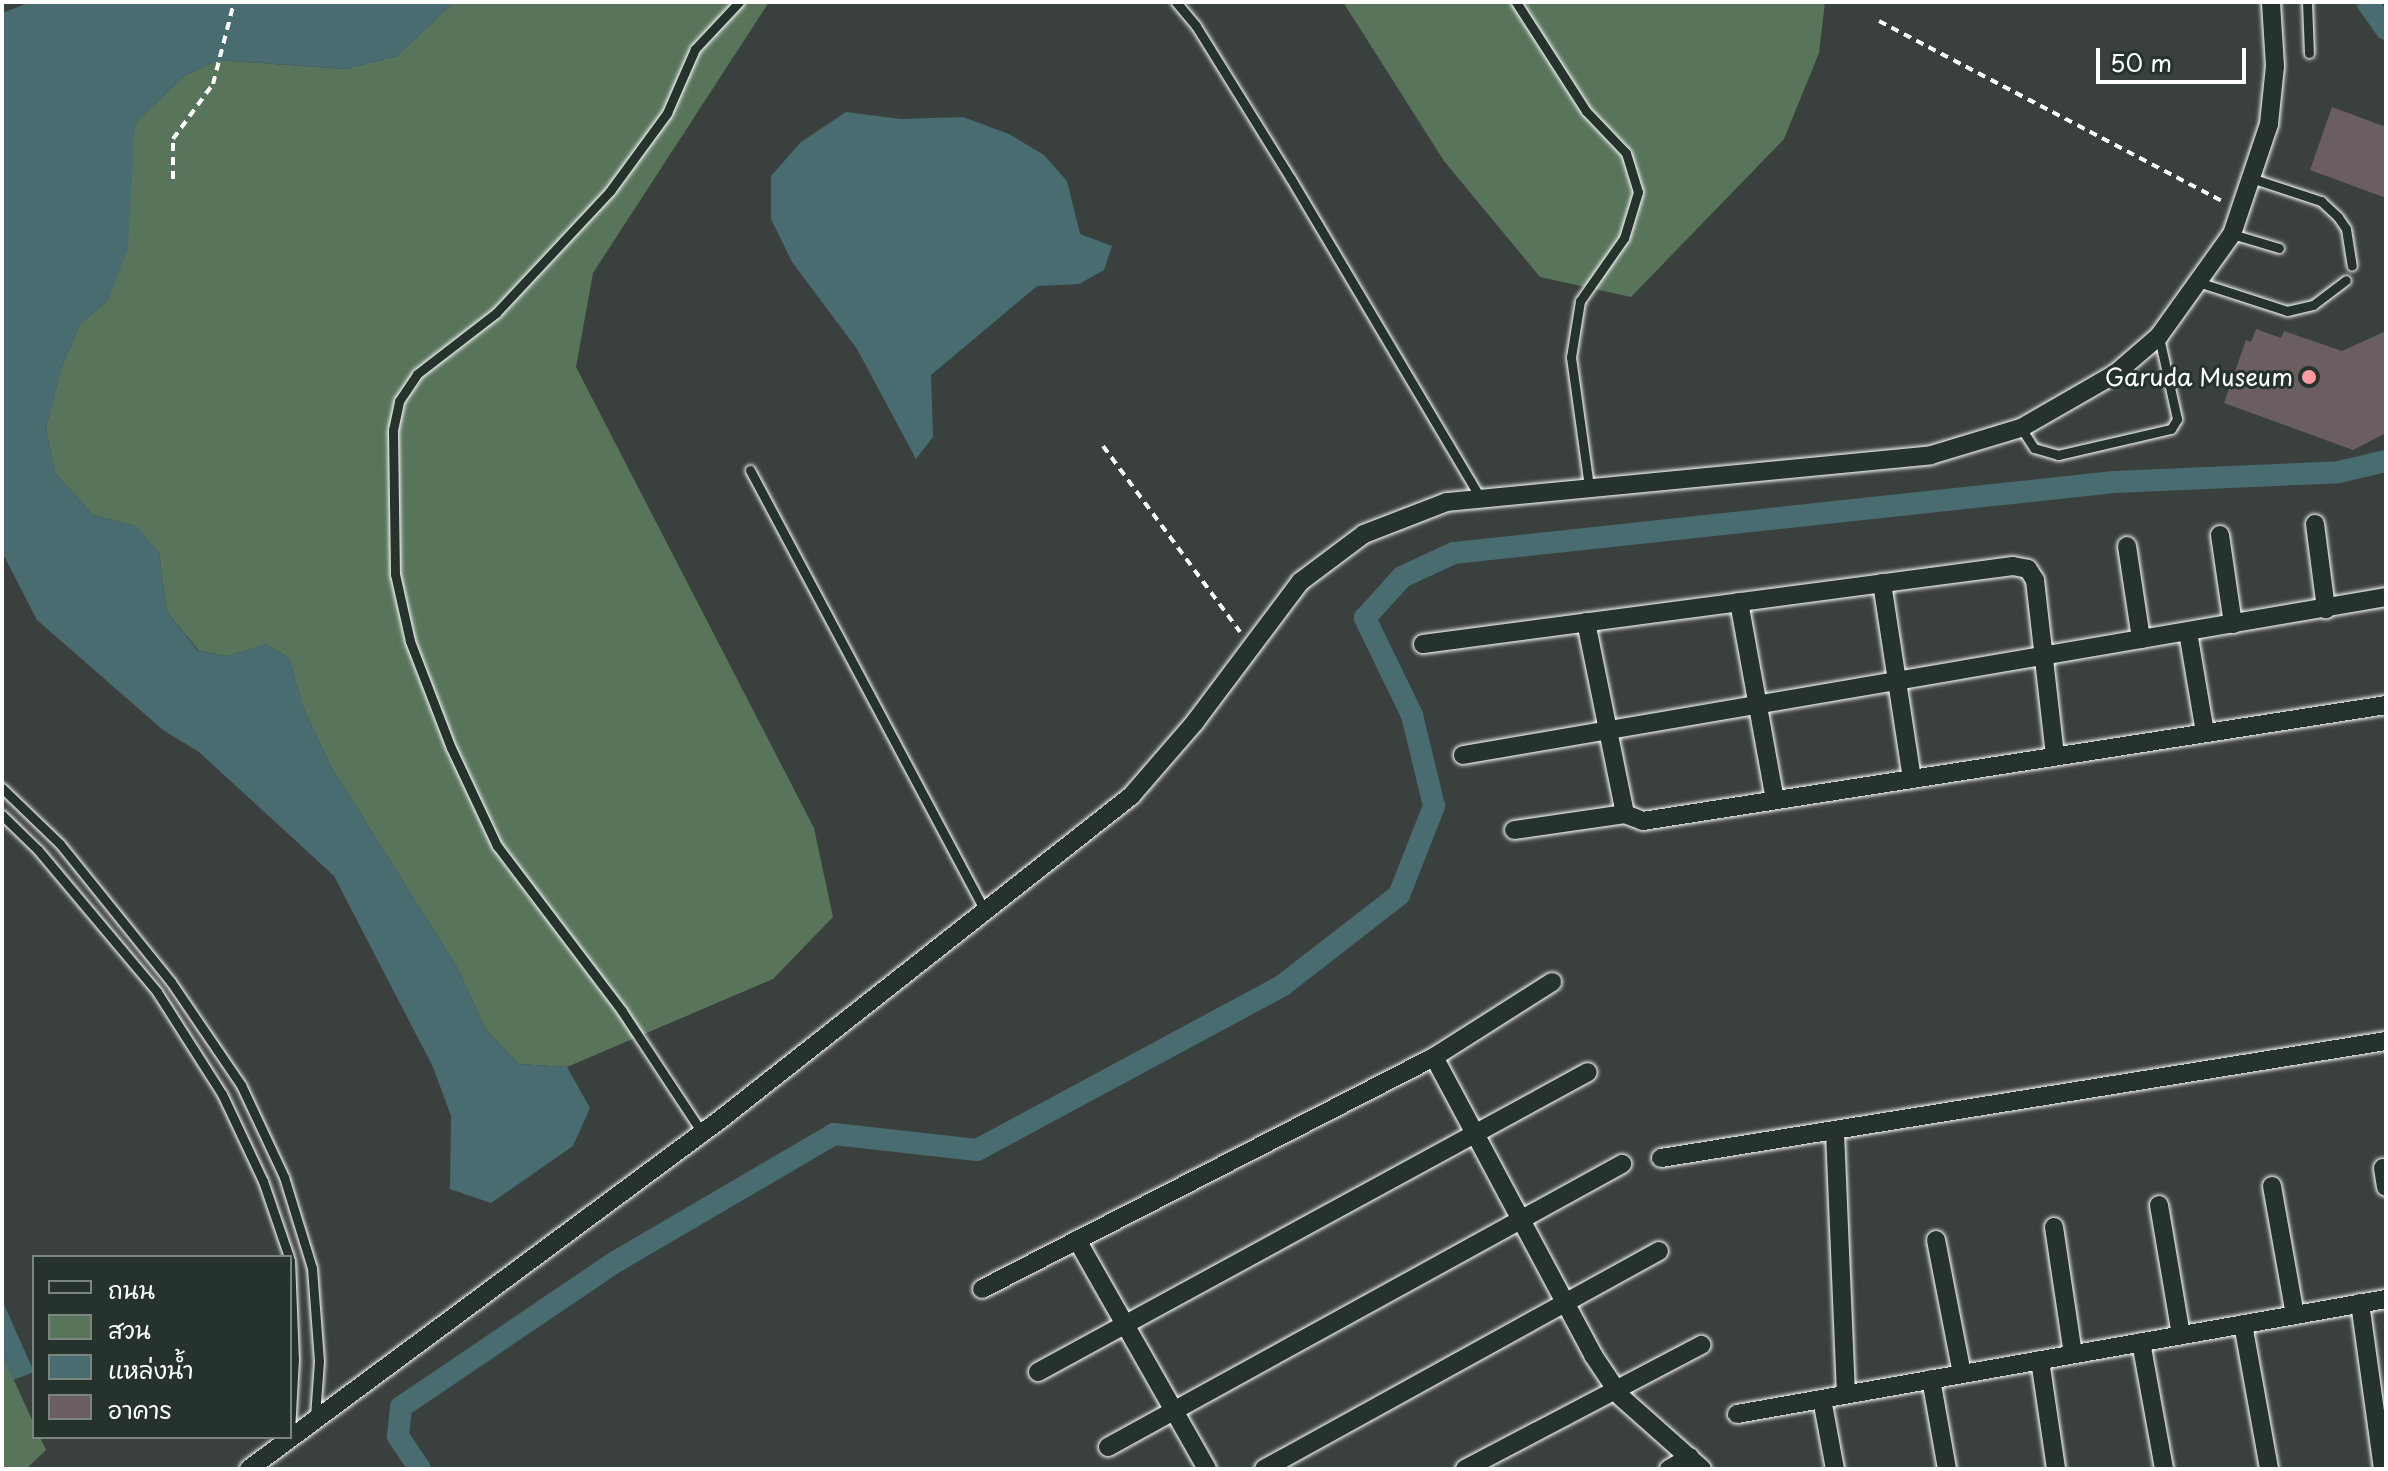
<!DOCTYPE html>
<meta charset="utf-8">
<style>
body{margin:0}
#map{position:relative;width:2388px;height:1471px;overflow:hidden;background:#3a403d;font-family:"Playpen Sans","Playpen Sans Thai",sans-serif}
div>[style]{position:absolute}
[style*='--x']{left:calc(var(--x)*1px);top:calc(var(--y)*1px);width:calc(var(--w)*1px);rotate:calc(var(--a)*1deg)}
.green>*{inset:0;background:#58745b}
.water>*{inset:0;background:#496c70}
.canal>*{height:22px;margin:-11px;padding:0 11px;transform-origin:11px;border-radius:11px;background:#496c70}
.building>*{inset:0;background:#6a5e61}
.path>*{height:4px;margin-top:-2px;transform-origin:0;background:repeating-linear-gradient(90deg,#fff 0 8px,transparent 0 14px)}
.roads{filter:drop-shadow(0 0 2px #fff) drop-shadow(0 0 2px #fff)}
.lane>*{height:9px;margin:-4.5px;padding:0 4.5px;transform-origin:4.5px;border-radius:4.5px;background:#26332d}
.street>*{height:18px;margin:-9px;padding:0 9px;transform-origin:9px;border-radius:9px;background:#26332d}
.dots>*{width:22px;height:22px;translate:-50% -50%;box-sizing:border-box;border:4px solid #26332d;border-radius:50%}
span{translate:-50% -50%;white-space:nowrap;text-align:center;line-height:1.15;-webkit-text-stroke:6px #26332d;paint-order:stroke}
.poi-label{font-size:24px;color:#fff}
.right{translate:-100% -50%;text-align:right}
.frame{position:absolute;inset:0;border:4px solid #fff;pointer-events:none}
.legend{position:absolute;left:32px;top:1255px;width:260px;height:184px;box-sizing:border-box;background:#26332d;border:2px solid #7d8581;margin:0;padding:10px 14px;list-style:none;font-size:24px;color:#fff}
.legend li{display:flex;align-items:center;gap:16px;height:40px}
.legend b{width:40px;border:2px solid #7d8581}
.scale{position:absolute;left:2096px;top:48px;width:150px;height:36px;box-sizing:border-box;border:4px solid #fff;border-top:0;padding-left:10px;font-size:24px;line-height:28px;white-space:nowrap;color:#fff;-webkit-text-stroke:6px #26332d;paint-order:stroke}
</style>
<div id="map">
<div class="green">
<div style="clip-path:polygon(454px 2px,769px 2px,593px 273px,576px 367px,814px 828px,833px 917px,773px 979px,567px 1067px,519px 1064px,486px 1030px,458px 969px,330px 765px,303px 707px,289px 658px,266px 644px,228px 656px,199px 651px,167px 612px,159px 553px,135px 526px,93px 515px,55px 473px,46px 428px,61px 369px,80px 324px,108px 300px,135px 123px,184px 76px,218px 60px,345px 69px,397px 56px)"></div>
<div style="clip-path:polygon(1343px 2px,1825px 2px,1819px 53px,1784px 139px,1631px 297px,1540px 277px,1444px 161px)"></div>
<div style="clip-path:polygon(2px 1354px,34px 1424px,34px 1437px,40px 1437px,46px 1450px,26px 1469px,2px 1469px)"></div>
</div>
<div class="water">
<div style="clip-path:polygon(31px 2px,454px 2px,397px 56px,345px 69px,218px 60px,184px 76px,135px 123px,128px 248px,108px 300px,80px 324px,61px 369px,46px 428px,55px 473px,93px 515px,136px 526px,159px 553px,167px 612px,198px 651px,228px 656px,266px 644px,289px 658px,303px 707px,330px 765px,458px 969px,486px 1030px,519px 1064px,567px 1067px,590px 1108px,573px 1146px,491px 1203px,450px 1189px,451px 1116px,433px 1067px,334px 876px,199px 752px,163px 730px,37px 620px,2px 552px,2px 13px)"></div>
<div style="clip-path:polygon(846px 112px,901px 119px,963px 117px,1009px 134px,1044px 155px,1067px 181px,1080px 234px,1112px 246px,1104px 270px,1079px 284px,1037px 286px,931px 375px,933px 437px,916px 459px,857px 349px,792px 262px,771px 219px,771px 176px,801px 142px)"></div>
<div style="clip-path:polygon(2px 1300px,34px 1372px,13px 1380px,2px 1354px)"></div>
</div>
<div class="canal">
<div style="--x:2367;--y:2;--w:33;--a:55"></div>
<div style="--x:420;--y:1469;--w:40;--a:-124"></div>
<div style="--x:398;--y:1436;--w:29;--a:-84"></div>
<div style="--x:401;--y:1407;--w:261;--a:-34.1"></div>
<div style="--x:617;--y:1261;--w:251;--a:-30.3"></div>
<div style="--x:834;--y:1134;--w:144;--a:6.4"></div>
<div style="--x:977;--y:1150;--w:348;--a:-28.3"></div>
<div style="--x:1283;--y:985;--w:147;--a:-37.8"></div>
<div style="--x:1399;--y:895;--w:96;--a:-68.5"></div>
<div style="--x:1434;--y:806;--w:94;--a:-103.6"></div>
<div style="--x:1412;--y:715;--w:108;--a:-115.9"></div>
<div style="--x:1365;--y:618;--w:55;--a:-47.9"></div>
<div style="--x:1402;--y:577;--w:57;--a:-24.8"></div>
<div style="--x:1454;--y:553;--w:664;--a:-6.14"></div>
<div style="--x:2114;--y:482;--w:225;--a:-2.5"></div>
<div style="--x:2339;--y:472;--w:48;--a:-13.2"></div>
</div>
<div class="building">
<div style="clip-path:polygon(2332px 107px,2386px 127px,2386px 198px,2310px 170px)"></div>
<div style="clip-path:polygon(2256px 329px,2281px 338px,2284px 331px,2342px 351px,2386px 331px,2386px 433px,2353px 450px,2224px 403px,2246px 340px,2251px 342px)"></div>
</div>
<div class="path">
<div style="--x:1879;--y:21;--w:391;--a:27.7"></div>
<div style="--x:173;--y:179;--w:40;--a:-90"></div>
<div style="--x:173;--y:139;--w:68;--a:-54"></div>
<div style="--x:213;--y:84;--w:85;--a:-75.6"></div>
<div style="--x:1103;--y:446;--w:231;--a:53.6"></div>
</div>
<div class="roads">
<div class="lane">
<div style="--x:1176;--y:2;--w:31;--a:50"></div>
<div style="--x:1196;--y:26;--w:180;--a:58.2"></div>
<div style="--x:1291;--y:179;--w:370;--a:59.3"></div>
<div style="--x:1516;--y:2;--w:130;--a:57.3"></div>
<div style="--x:1586;--y:111;--w:58;--a:46.4"></div>
<div style="--x:1626;--y:153;--w:41;--a:72.9"></div>
<div style="--x:1638;--y:192;--w:48;--a:106.9"></div>
<div style="--x:1624;--y:238;--w:77;--a:124.9"></div>
<div style="--x:1580;--y:301;--w:57;--a:99.1"></div>
<div style="--x:1571;--y:357;--w:130;--a:82.1"></div>
<div style="--x:2307;--y:2;--w:51;--a:87.8"></div>
<div style="--x:2254;--y:179;--w:71;--a:18.2"></div>
<div style="--x:2321;--y:201;--w:23;--a:43"></div>
<div style="--x:2338;--y:217;--w:14;--a:56"></div>
<div style="--x:2346;--y:229;--w:37;--a:81"></div>
<div style="--x:2232;--y:234;--w:49;--a:16.6"></div>
<div style="--x:2201;--y:283;--w:90;--a:18"></div>
<div style="--x:2287;--y:311;--w:27;--a:-13"></div>
<div style="--x:2313;--y:305;--w:41;--a:-37.1"></div>
<div style="--x:2021;--y:428;--w:24;--a:57"></div>
<div style="--x:2034;--y:448;--w:25;--a:16"></div>
<div style="--x:2058;--y:455;--w:116;--a:-13"></div>
<div style="--x:2171;--y:429;--w:12;--a:-59"></div>
<div style="--x:2177;--y:419;--w:84;--a:-102.4"></div>
<div style="--x:750;--y:470;--w:502;--a:61.95"></div>
<div style="--x:2;--y:788;--w:81;--a:44"></div>
<div style="--x:60;--y:844;--w:177;--a:51.2"></div>
<div style="--x:171;--y:982;--w:125;--a:55.8"></div>
<div style="--x:241;--y:1085;--w:102;--a:64.9"></div>
<div style="--x:284;--y:1177;--w:95;--a:72.9"></div>
<div style="--x:312;--y:1268;--w:93;--a:85.7"></div>
<div style="--x:319;--y:1361;--w:56;--a:94.1"></div>
<div style="--x:2;--y:815;--w:50;--a:44.2"></div>
<div style="--x:38;--y:850;--w:185;--a:50"></div>
<div style="--x:157;--y:992;--w:121;--a:57.5"></div>
<div style="--x:222;--y:1094;--w:96;--a:64.8"></div>
<div style="--x:263;--y:1181;--w:80;--a:71.1"></div>
<div style="--x:701;--y:1131;--w:144;--a:-123.4"></div>
<div style="--x:622;--y:1011;--w:207;--a:-127.1"></div>
<div style="--x:497;--y:846;--w:108;--a:-115.1"></div>
<div style="--x:451;--y:748;--w:115;--a:-111"></div>
<div style="--x:410;--y:641;--w:69;--a:-102.6"></div>
<div style="--x:395;--y:574;--w:144;--a:-90.8"></div>
<div style="--x:393;--y:430;--w:30;--a:-78"></div>
<div style="--x:399;--y:401;--w:32;--a:-56"></div>
<div style="--x:417;--y:374;--w:100;--a:-37.7"></div>
<div style="--x:496;--y:313;--w:167;--a:-46.9"></div>
<div style="--x:610;--y:191;--w:97;--a:-53.8"></div>
<div style="--x:667;--y:113;--w:70;--a:-66.4"></div>
<div style="--x:695;--y:49;--w:64;--a:-46.9"></div>
<div style="--x:290;--y:1260;--w:99;--a:87.7"></div>
<div style="--x:294;--y:1359;--w:71;--a:93.2"></div>
</div>
<div class="street">
<div style="--x:2315;--y:524;--w:86;--a:82.6"></div>
<div style="--x:2220;--y:535;--w:90;--a:81.7"></div>
<div style="--x:2127;--y:546;--w:94;--a:81.4"></div>
<div style="--x:1882;--y:583;--w:198;--a:81.3"></div>
<div style="--x:1739;--y:602;--w:201;--a:79.7"></div>
<div style="--x:1586;--y:622;--w:196;--a:78.5"></div>
<div style="--x:1625;--y:814;--w:19;--a:21"></div>
<div style="--x:1643;--y:821;--w:752;--a:-8.87"></div>
<div style="--x:2188;--y:632;--w:102;--a:80.4"></div>
<div style="--x:1423;--y:644;--w:595;--a:-7.53"></div>
<div style="--x:2013;--y:566;--w:15;--a:11"></div>
<div style="--x:2028;--y:569;--w:13;--a:58"></div>
<div style="--x:2035;--y:580;--w:177;--a:83.5"></div>
<div style="--x:1463;--y:755;--w:936;--a:-9.71"></div>
<div style="--x:1514;--y:830;--w:112;--a:-8.2"></div>
<div style="--x:1434;--y:1057;--w:338;--a:61.9"></div>
<div style="--x:1593;--y:1355;--w:50;--a:56.3"></div>
<div style="--x:1621;--y:1397;--w:108;--a:41.6"></div>
<div style="--x:1835;--y:1132;--w:262;--a:87.6"></div>
<div style="--x:1661;--y:1158;--w:734;--a:-9.17"></div>
<div style="--x:2383;--y:1168;--w:19;--a:81"></div>
<div style="--x:2272;--y:1186;--w:131;--a:79.9"></div>
<div style="--x:2159;--y:1205;--w:132;--a:80.4"></div>
<div style="--x:2054;--y:1227;--w:128;--a:81.5"></div>
<div style="--x:1077;--y:1240;--w:263;--a:60.4"></div>
<div style="--x:1936;--y:1240;--w:136;--a:79"></div>
<div style="--x:982;--y:1289;--w:508;--a:-27.17"></div>
<div style="--x:1434;--y:1057;--w:140;--a:-32.4"></div>
<div style="--x:2360;--y:1303;--w:168;--a:82.1"></div>
<div style="--x:2243;--y:1324;--w:147;--a:79.8"></div>
<div style="--x:2141;--y:1342;--w:129;--a:79.7"></div>
<div style="--x:2040;--y:1360;--w:110;--a:81.6"></div>
<div style="--x:1038;--y:1372;--w:626;--a:-28.61"></div>
<div style="--x:1931;--y:1379;--w:91;--a:79.9"></div>
<div style="--x:1822;--y:1399;--w:71;--a:79.5"></div>
<div style="--x:1737;--y:1414;--w:659;--a:-10.05"></div>
<div style="--x:1108;--y:1447;--w:587;--a:-28.84"></div>
<div style="--x:249;--y:1469;--w:588;--a:-36.56"></div>
<div style="--x:721;--y:1119;--w:522;--a:-38.23"></div>
<div style="--x:1131;--y:796;--w:98;--a:-49.1"></div>
<div style="--x:1195;--y:722;--w:175;--a:-53.1"></div>
<div style="--x:1300;--y:582;--w:80;--a:-36.9"></div>
<div style="--x:1364;--y:534;--w:89;--a:-21.1"></div>
<div style="--x:1447;--y:502;--w:486;--a:-5.5"></div>
<div style="--x:1931;--y:455;--w:94;--a:-16.7"></div>
<div style="--x:2021;--y:428;--w:108;--a:-29.9"></div>
<div style="--x:2115;--y:374;--w:58;--a:-40.8"></div>
<div style="--x:2159;--y:336;--w:125;--a:-54.4"></div>
<div style="--x:2232;--y:234;--w:116;--a:-71.4"></div>
<div style="--x:2269;--y:124;--w:58;--a:-84.1"></div>
<div style="--x:2275;--y:66;--w:64;--a:-93.6"></div>
<div style="--x:1264;--y:1469;--w:451;--a:-28.9"></div>
<div style="--x:1465;--y:1469;--w:267;--a:-27.7"></div>
<div style="--x:1669;--y:1469;--w:24;--a:-30"></div>
</div>
</div>
<div class="dots">
<div style="left:2309px;top:377px;background:#ff9aa2"></div>
</div>
<div class="poi-label">
<span class="right" style="left:2293px;top:377px">Garuda Museum</span>
</div>
<div class="frame"></div>
<ul class="legend">
<li><b style="height:10px;background:#26332d"></b>ถนน</li>
<li><b style="height:22px;background:#58745b"></b>สวน</li>
<li><b style="height:22px;background:#496c70"></b>แหล่งน้ำ</li>
<li><b style="height:22px;background:#6a5e61"></b>อาคาร</li>
</ul>
<div class="scale">50 m</div>
</div>
